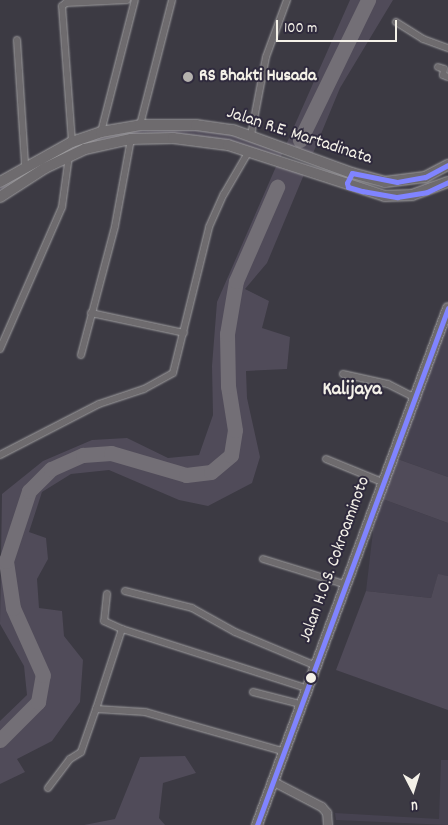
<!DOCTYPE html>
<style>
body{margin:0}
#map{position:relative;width:448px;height:825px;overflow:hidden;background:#3c3a43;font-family:Dekko,sans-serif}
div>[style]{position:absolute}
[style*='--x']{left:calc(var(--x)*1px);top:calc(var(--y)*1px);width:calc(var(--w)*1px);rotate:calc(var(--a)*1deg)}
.built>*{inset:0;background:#464250}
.green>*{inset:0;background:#504b59}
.river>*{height:15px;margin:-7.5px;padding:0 7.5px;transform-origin:7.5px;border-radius:7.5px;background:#736f76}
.roads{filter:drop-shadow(0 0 1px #9f9ea0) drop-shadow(0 0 1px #9f9ea0)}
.minor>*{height:6px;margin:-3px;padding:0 3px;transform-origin:3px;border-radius:3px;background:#6e6b6e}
.tertiary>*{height:8px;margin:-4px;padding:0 4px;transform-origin:4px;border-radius:4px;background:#6e6b6e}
.trunk>*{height:10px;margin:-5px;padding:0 5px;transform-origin:5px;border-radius:5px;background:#6e6b6e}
.bus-1>*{height:5px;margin:-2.5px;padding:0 2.5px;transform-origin:2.5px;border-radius:2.5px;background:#8084ff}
.dots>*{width:14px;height:14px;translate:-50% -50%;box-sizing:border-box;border:2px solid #2f2a3d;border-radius:50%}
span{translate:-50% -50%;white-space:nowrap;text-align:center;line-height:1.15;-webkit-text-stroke:4px #2f2a3d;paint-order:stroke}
.poi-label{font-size:18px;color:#f4f1e8;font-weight:700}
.left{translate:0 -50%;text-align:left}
.street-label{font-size:18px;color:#f4f1e8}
.quarter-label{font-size:20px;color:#f4f1e8;font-weight:700}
.north{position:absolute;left:388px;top:765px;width:50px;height:50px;-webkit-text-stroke:4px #2f2a3d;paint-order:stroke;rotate:175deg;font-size:14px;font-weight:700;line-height:20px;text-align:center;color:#f4f1e8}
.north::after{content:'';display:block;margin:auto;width:18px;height:22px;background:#f4f1e8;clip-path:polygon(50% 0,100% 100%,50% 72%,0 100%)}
.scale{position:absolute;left:276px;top:20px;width:121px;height:22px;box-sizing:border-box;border:2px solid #f4f1e8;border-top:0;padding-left:6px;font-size:15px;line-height:18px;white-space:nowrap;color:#f4f1e8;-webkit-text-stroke:4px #2f2a3d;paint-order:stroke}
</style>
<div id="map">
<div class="built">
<div style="clip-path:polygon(448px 308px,448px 477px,392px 457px)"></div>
<div style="clip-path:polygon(377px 497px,448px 523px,448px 576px,438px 575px,431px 598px,366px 591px)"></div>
<div style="clip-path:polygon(441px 760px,448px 760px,448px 825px,336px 820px,335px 813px,439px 819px)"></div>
</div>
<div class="green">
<div style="clip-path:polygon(350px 0,393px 0,340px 88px,311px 158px,285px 147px,279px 161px,305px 172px,267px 263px,245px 289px,269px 301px,262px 328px,290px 337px,287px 369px,246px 371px,247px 398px,260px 457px,252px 483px,208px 506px,179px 500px,109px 470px,71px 474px,42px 492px,29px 532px,46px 538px,48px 559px,37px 579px,39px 608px,62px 611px,64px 636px,83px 660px,80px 702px,52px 741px,17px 759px,25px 772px,0 784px,0 721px,27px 695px,24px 666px,0 624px,2px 494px,43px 461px,92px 440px,127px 438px,168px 458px,199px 455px,213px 415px,212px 366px,217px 302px,278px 162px,173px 138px,85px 149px,0 197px,0 182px,101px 132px,196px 125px,285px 147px)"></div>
<div style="clip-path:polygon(392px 457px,448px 477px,448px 523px,377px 497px)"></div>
<div style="clip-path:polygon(438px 574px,448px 576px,448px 710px,336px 670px,366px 591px,431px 598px)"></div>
<div style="clip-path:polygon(185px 756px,196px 773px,163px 783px,159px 818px,165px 825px,84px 825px,115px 819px,140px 757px)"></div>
</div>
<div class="river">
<div style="--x:300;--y:140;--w:156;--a:-64.1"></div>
<div style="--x:0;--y:740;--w:54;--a:-45"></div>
<div style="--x:38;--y:702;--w:27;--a:-80"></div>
<div style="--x:43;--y:675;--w:73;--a:-114.1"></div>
<div style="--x:13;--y:608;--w:48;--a:-98.5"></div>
<div style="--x:6;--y:561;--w:74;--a:-71.8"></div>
<div style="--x:29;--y:491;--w:31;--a:-45"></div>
<div style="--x:51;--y:469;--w:35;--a:-24"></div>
<div style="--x:83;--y:455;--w:28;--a:-4"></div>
<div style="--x:111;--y:453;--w:78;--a:16.3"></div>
<div style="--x:186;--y:475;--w:25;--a:-7"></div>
<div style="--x:211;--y:472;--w:26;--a:-40"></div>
<div style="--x:231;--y:455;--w:25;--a:-81"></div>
<div style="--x:235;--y:430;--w:45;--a:-99"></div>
<div style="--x:228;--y:386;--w:52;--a:-91.1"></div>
<div style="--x:227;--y:334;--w:54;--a:-80.4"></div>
<div style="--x:236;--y:281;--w:103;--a:-66.4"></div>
</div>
<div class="roads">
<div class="minor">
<div style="--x:396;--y:22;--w:32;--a:32"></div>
<div style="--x:423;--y:39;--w:27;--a:20"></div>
<div style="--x:17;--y:40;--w:125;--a:86.3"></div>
<div style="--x:438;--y:67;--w:6;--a:18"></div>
<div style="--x:444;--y:69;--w:6;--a:99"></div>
<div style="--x:443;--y:75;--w:5;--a:22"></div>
<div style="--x:140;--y:125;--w:129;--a:-75.6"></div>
<div style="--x:101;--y:132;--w:136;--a:-75.6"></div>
<div style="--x:251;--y:135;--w:79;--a:-79.1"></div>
<div style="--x:266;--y:57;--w:61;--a:-69.8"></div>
<div style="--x:72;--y:142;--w:136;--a:-94.2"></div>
<div style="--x:62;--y:6;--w:5;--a:-37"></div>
<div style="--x:66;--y:3;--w:61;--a:-2.8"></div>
<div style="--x:91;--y:313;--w:95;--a:12.1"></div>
<div style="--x:0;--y:349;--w:155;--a:-66.4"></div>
<div style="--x:62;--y:207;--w:51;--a:-82.2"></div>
<div style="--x:81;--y:355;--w:133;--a:-75.2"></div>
<div style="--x:115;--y:226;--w:88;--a:-79.6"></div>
<div style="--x:343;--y:374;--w:46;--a:12.5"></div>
<div style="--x:388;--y:384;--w:29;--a:27"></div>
<div style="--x:0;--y:455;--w:111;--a:-27.3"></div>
<div style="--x:99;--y:404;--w:47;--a:-18.4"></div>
<div style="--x:144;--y:389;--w:33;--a:-29"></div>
<div style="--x:173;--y:373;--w:150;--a:-76.1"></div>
<div style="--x:209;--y:227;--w:36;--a:-66"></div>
<div style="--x:224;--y:194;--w:50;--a:-59.8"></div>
<div style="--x:326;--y:459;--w:61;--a:22.3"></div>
<div style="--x:263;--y:559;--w:85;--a:17.2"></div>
<div style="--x:125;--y:591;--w:69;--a:14.2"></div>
<div style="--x:192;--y:608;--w:49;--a:29.2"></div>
<div style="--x:235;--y:632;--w:86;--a:22.7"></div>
<div style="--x:107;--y:594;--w:27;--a:96"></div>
<div style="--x:104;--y:621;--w:20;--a:24"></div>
<div style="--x:253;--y:692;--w:49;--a:14.3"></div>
<div style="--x:96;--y:709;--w:84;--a:-72"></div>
<div style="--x:122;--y:629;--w:193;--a:17.8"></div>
<div style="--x:48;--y:788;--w:36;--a:-53"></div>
<div style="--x:70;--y:759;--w:13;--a:-32"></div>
<div style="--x:81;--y:752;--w:46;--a:-70.8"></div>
<div style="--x:96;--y:709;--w:49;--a:3.5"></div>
<div style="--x:145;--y:712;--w:142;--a:15.9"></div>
</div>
<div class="tertiary">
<div style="--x:272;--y:781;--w:56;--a:27.5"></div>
<div style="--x:322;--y:807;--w:8;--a:50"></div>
<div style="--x:327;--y:813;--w:12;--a:85"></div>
</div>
<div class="trunk">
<div style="--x:0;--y:182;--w:82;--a:-29.1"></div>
<div style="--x:72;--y:142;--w:31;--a:-19"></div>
<div style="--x:101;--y:132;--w:40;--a:-10"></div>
<div style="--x:140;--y:125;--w:56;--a:0"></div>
<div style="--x:196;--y:125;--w:37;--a:8"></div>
<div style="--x:233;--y:130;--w:127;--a:19.9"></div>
<div style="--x:352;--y:173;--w:34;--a:15"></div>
<div style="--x:385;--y:182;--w:40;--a:-7.1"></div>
<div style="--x:425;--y:177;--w:26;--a:-28"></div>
<div style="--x:0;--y:197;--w:54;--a:-32.8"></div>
<div style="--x:45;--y:168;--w:44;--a:-25.4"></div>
<div style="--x:85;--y:149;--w:47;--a:-12.3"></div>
<div style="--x:131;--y:139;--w:42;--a:-1.4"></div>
<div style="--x:173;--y:138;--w:55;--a:7.3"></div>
<div style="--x:228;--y:145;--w:165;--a:18"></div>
<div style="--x:385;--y:196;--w:27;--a:-2"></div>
<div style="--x:412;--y:195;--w:38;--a:-20"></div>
<div style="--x:257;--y:825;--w:551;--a:-69.72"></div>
</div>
</div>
<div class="bus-1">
<div style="--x:448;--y:165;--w:26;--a:152"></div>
<div style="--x:425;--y:177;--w:28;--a:170"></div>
<div style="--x:397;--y:182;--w:46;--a:-168.7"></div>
<div style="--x:352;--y:173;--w:11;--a:117"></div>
<div style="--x:347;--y:183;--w:4;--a:76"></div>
<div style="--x:348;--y:187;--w:15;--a:16"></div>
<div style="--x:362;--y:191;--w:36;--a:10"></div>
<div style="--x:397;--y:197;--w:30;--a:-9"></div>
<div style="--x:427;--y:192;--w:23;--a:-25"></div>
<div style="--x:257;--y:825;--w:551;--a:-69.72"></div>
</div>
<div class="dots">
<div style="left:188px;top:77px;background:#b4b1ae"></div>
<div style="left:311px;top:678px;background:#f4f1e8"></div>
</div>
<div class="poi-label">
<span class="left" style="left:199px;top:77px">RS Bhakti Husada</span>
</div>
<div class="street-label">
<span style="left:299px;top:137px;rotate:18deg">Jalan R.E. Martadinata</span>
<span style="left:336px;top:560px;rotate:-70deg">Jalan H.O.S. Cokroaminoto</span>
</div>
<div class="quarter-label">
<span style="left:352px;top:390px">Kalijaya</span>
</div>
<div class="north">U</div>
<div class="scale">100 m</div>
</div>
